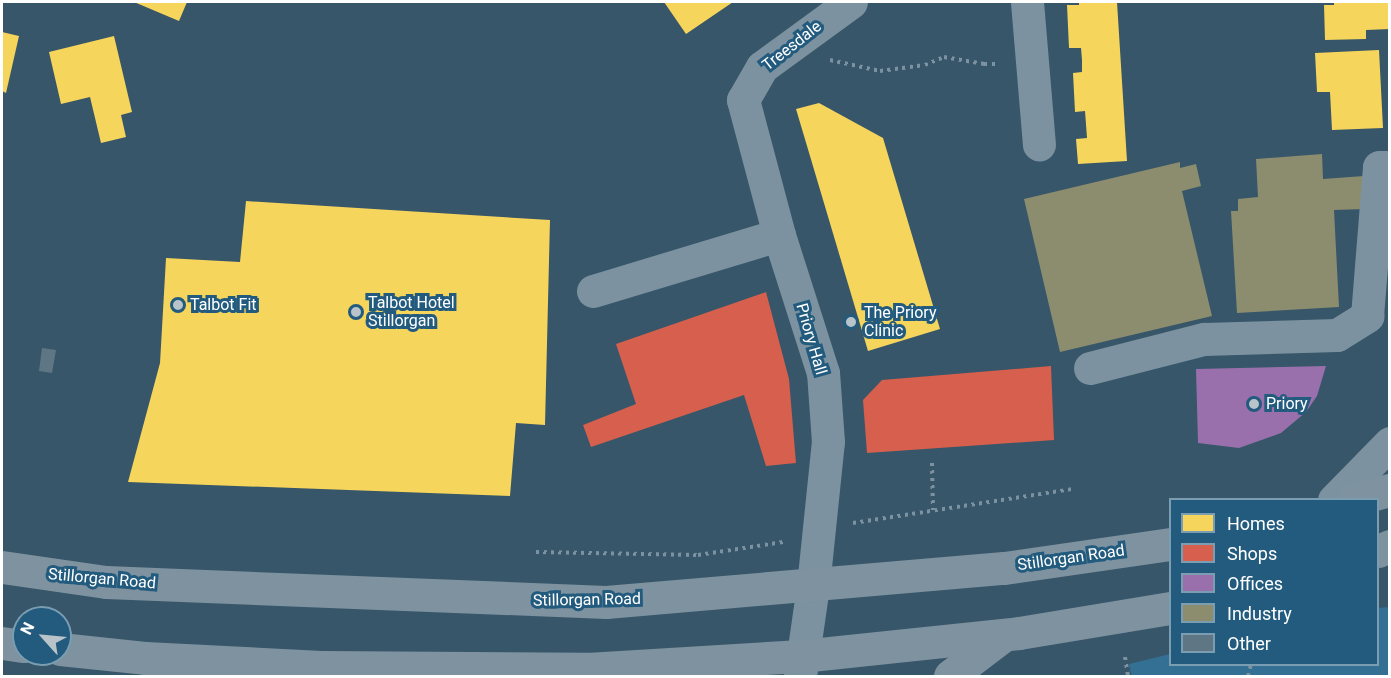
<!DOCTYPE html>
<style>
body{margin:0}
#map{position:relative;width:1391px;height:678px;overflow:hidden;background:#375669;font-family:Roboto,sans-serif}
div>[style]{position:absolute}
[style*='--x']{left:calc(var(--x)*1px);top:calc(var(--y)*1px);width:calc(var(--w)*1px);rotate:calc(var(--a)*1deg)}
.green>*{inset:0;background:#337093}
.homes>*{inset:0;background:#f6d55c}
.shops>*{inset:0;background:#d6604d}
.offices>*{inset:0;background:#9970ab}
.industry>*{inset:0;background:#8c8c6e}
.building>*{inset:0;background:#5f7785}
.path>*{height:4px;margin-top:-2px;transform-origin:0;background:repeating-linear-gradient(90deg,#7c92a0 0 3px,transparent 0 7.5px)}
.minor>*{height:33px;margin:-16.5px;padding:0 16.5px;transform-origin:16.5px;border-radius:16.5px;background:#7c92a0}
.highway>*{height:33px;margin:-16.5px;padding:0 16.5px;transform-origin:16.5px;border-radius:16.5px;background:#7e92a0}
.dots>*{width:16px;height:16px;translate:-50% -50%;box-sizing:border-box;border:3px solid #225b7e;border-radius:50%}
span{translate:-50% -50%;white-space:nowrap;text-align:center;line-height:1.15;-webkit-text-stroke:6px #225b7e;paint-order:stroke}
.street-label{font-size:16px;color:#fff}
.poi-label{font-size:16px;color:#fff}
.left{translate:0 -50%;text-align:left}
.frame{position:absolute;inset:0;border:3px solid #fff;pointer-events:none}
.legend{position:absolute;left:1169px;top:498px;width:210px;height:168px;box-sizing:border-box;background:#225b7e;border:2px solid #7a9db2;margin:0;padding:8px 10px;list-style:none;font-size:18px;color:#fff}
.legend li{display:flex;align-items:center;gap:12px;height:30px}
.legend b{width:30px;border:2px solid #7a9db2}
.north{position:absolute;left:12px;top:606px;width:60px;height:60px;box-sizing:border-box;background:#225b7e;border:2px solid #7a9db2;border-radius:50%;rotate:297deg;font-size:16px;font-weight:700;line-height:24px;text-align:center;color:#fff}
.north::after{content:'';display:block;margin:auto;width:21px;height:27px;background:#b9c4ca;clip-path:polygon(50% 0,100% 100%,50% 72%,0 100%)}
</style>
<div id="map">
<div class="green">
<div style="clip-path:polygon(1389px 607px,1389px 676px,1132px 676px,1130px 669px,1129px 664px,1170px 654px,1170px 664px,1378px 664px,1378px 608px)"></div>
</div>
<div class="homes">
<div style="clip-path:polygon(134px 2px,187px 2px,179px 21px)"></div>
<div style="clip-path:polygon(664px 2px,733px 2px,686px 34px)"></div>
<div style="clip-path:polygon(1079px 2px,1117px 2px,1127px 161px,1078px 164px,1076px 139px,1087px 138px,1085px 111px,1075px 112px,1073px 73px,1082px 72px,1082px 60px,1081px 48px,1069px 48px,1067px 5px,1079px 5px)"></div>
<div style="clip-path:polygon(1334px 2px,1390px 2px,1390px 29px,1366px 30px,1366px 39px,1325px 40px,1324px 5px,1334px 5px)"></div>
<div style="clip-path:polygon(2px 32px,19px 36px,6px 93px,2px 91px)"></div>
<div style="clip-path:polygon(114px 36px,132px 112px,121px 115px,126px 137px,101px 143px,90px 97px,61px 104px,49px 52px)"></div>
<div style="clip-path:polygon(1379px 50px,1383px 128px,1332px 130px,1330px 92px,1317px 92px,1315px 53px)"></div>
<div style="clip-path:polygon(819px 103px,883px 138px,940px 329px,868px 351px,796px 109px)"></div>
<div style="clip-path:polygon(246px 201px,550px 220px,545px 425px,516px 423px,510px 496px,128px 482px,160px 363px,166px 258px,240px 262px)"></div>
</div>
<div class="shops">
<div style="clip-path:polygon(766px 292px,789px 379px,796px 463px,766px 466px,744px 395px,591px 447px,583px 425px,636px 404px,616px 344px)"></div>
<div style="clip-path:polygon(1051px 366px,1054px 440px,867px 453px,863px 400px,882px 380px)"></div>
</div>
<div class="offices">
<div style="clip-path:polygon(1326px 366px,1317px 396px,1306px 412px,1281px 433px,1239px 448px,1198px 443px,1196px 369px)"></div>
</div>
<div class="industry">
<div style="clip-path:polygon(1322px 154px,1323px 179px,1364px 176px,1366px 209px,1334px 210px,1339px 307px,1237px 313px,1231px 211px,1238px 211px,1238px 199px,1258px 197px,1256px 159px)"></div>
<div style="clip-path:polygon(1180px 162px,1180px 168px,1196px 164px,1201px 186px,1182px 191px,1212px 316px,1060px 352px,1024px 199px)"></div>
</div>
<div class="building">
<div style="clip-path:polygon(42px 348px,56px 350px,52px 373px,39px 371px)"></div>
</div>
<div class="path">
<div style="--x:830;--y:60;--w:51;--a:12.4"></div>
<div style="--x:880;--y:71;--w:45;--a:-7.6"></div>
<div style="--x:925;--y:65;--w:21;--a:-23"></div>
<div style="--x:944;--y:57;--w:41;--a:9.9"></div>
<div style="--x:984;--y:64;--w:14;--a:0"></div>
<div style="--x:932;--y:463;--w:47;--a:88.8"></div>
<div style="--x:853;--y:523;--w:223;--a:-8.8"></div>
<div style="--x:536;--y:552;--w:162;--a:1.1"></div>
<div style="--x:698;--y:555;--w:86;--a:-8.7"></div>
<div style="--x:1125;--y:657;--w:19;--a:81"></div>
<div style="--x:1248;--y:676;--w:12;--a:-76"></div>
</div>
<div class="minor">
<div style="--x:1027;--y:2;--w:143;--a:85.2"></div>
<div style="--x:593;--y:291;--w:194;--a:-16.8"></div>
<div style="--x:1090;--y:368;--w:118;--a:-14.3"></div>
<div style="--x:1204;--y:339;--w:133;--a:-1.7"></div>
<div style="--x:1337;--y:335;--w:36;--a:-32"></div>
<div style="--x:1367;--y:316;--w:149;--a:-85.4"></div>
<div style="--x:1379;--y:167;--w:11;--a:0"></div>
<div style="--x:1334;--y:500;--w:80;--a:-45.5"></div>
<div style="--x:800;--y:676;--w:91;--a:-81.8"></div>
<div style="--x:813;--y:586;--w:145;--a:-84.1"></div>
<div style="--x:828;--y:442;--w:69;--a:-94.1"></div>
<div style="--x:823;--y:373;--w:145;--a:-107.7"></div>
<div style="--x:779;--y:235;--w:140;--a:-104.9"></div>
<div style="--x:743;--y:100;--w:38;--a:-60"></div>
<div style="--x:762;--y:67;--w:110;--a:-36.1"></div>
</div>
<div class="highway">
<div style="--x:1354;--y:500;--w:37;--a:-16"></div>
<div style="--x:1378;--y:551;--w:13;--a:-23"></div>
<div style="--x:2;--y:567;--w:105;--a:8.2"></div>
<div style="--x:106;--y:582;--w:500;--a:2.29"></div>
<div style="--x:606;--y:602;--w:399;--a:-4.9"></div>
<div style="--x:1004;--y:568;--w:168;--a:-8.2"></div>
<div style="--x:2;--y:643;--w:22;--a:8"></div>
<div style="--x:60;--y:649;--w:85;--a:6"></div>
<div style="--x:145;--y:658;--w:176;--a:2.9"></div>
<div style="--x:321;--y:667;--w:266;--a:0.4"></div>
<div style="--x:587;--y:669;--w:214;--a:-3.5"></div>
<div style="--x:801;--y:656;--w:219;--a:-6"></div>
<div style="--x:1019;--y:633;--w:153;--a:-9.4"></div>
<div style="--x:950;--y:676;--w:68;--a:-37.2"></div>
</div>
<div class="dots">
<div style="left:178px;top:305px;background:#b9c4ca"></div>
<div style="left:356px;top:312px;background:#b9c4ca"></div>
<div style="left:851px;top:322px;background:#b9c4ca"></div>
<div style="left:1254px;top:404px;background:#b9c4ca"></div>
</div>
<div class="street-label">
<span style="left:792px;top:46px;rotate:-38deg">Treesdale</span>
<span style="left:811px;top:339px;rotate:74deg">Priory Hall</span>
<span style="left:1071px;top:558px;rotate:-8deg">Stillorgan Road</span>
<span style="left:102px;top:579px;rotate:5deg">Stillorgan Road</span>
<span style="left:587px;top:600px;rotate:-1deg">Stillorgan Road</span>
</div>
<div class="poi-label">
<span class="left" style="left:368px;top:312px">Talbot Hotel<br>Stillorgan</span>
<span class="left" style="left:190px;top:305px">Talbot Fit</span>
<span class="left" style="left:864px;top:322px">The Priory<br>Clinic</span>
<span class="left" style="left:1266px;top:404px">Priory</span>
</div>
<div class="frame"></div>
<ul class="legend">
<li><b style="height:16px;background:#f6d55c"></b>Homes</li>
<li><b style="height:16px;background:#d6604d"></b>Shops</li>
<li><b style="height:16px;background:#9970ab"></b>Offices</li>
<li><b style="height:16px;background:#8c8c6e"></b>Industry</li>
<li><b style="height:16px;background:#5f7785"></b>Other</li>
</ul>
<div class="north">N</div>
</div>
